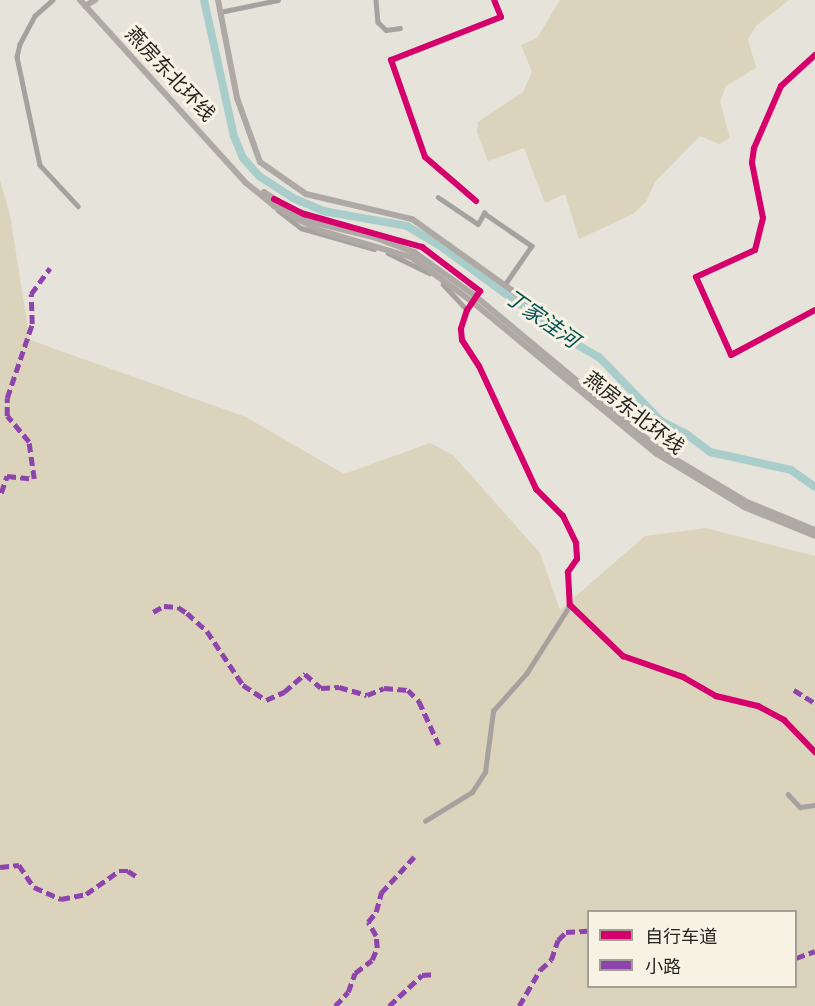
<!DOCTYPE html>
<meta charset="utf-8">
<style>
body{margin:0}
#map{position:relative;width:815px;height:1006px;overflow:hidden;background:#e6e3db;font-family:Cabin,"Noto Sans SC",sans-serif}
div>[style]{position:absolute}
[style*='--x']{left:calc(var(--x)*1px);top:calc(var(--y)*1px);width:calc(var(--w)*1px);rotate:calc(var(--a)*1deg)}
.green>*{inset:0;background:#dcd3bd}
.river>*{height:8px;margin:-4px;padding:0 4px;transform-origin:4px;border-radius:4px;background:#a9cdca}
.street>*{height:4.5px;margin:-2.25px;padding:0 2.25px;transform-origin:2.25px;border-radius:2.25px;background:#a6a19e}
.secondary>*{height:6px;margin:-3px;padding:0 3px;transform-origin:3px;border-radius:3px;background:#afa9a5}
.secondary-bridge>*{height:6px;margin:-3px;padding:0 3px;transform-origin:3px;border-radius:3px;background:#afa9a5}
.quiet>*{height:4.5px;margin-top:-2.25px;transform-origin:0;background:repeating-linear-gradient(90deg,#8e44ad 0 9px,transparent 0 13.5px)}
.cycleway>*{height:6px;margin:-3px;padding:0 3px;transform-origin:3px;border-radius:3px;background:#d6006c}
span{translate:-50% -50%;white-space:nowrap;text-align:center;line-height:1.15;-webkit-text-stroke:6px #f7f2e4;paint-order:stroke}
.street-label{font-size:20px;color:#25231e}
.water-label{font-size:21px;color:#035355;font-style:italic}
.legend{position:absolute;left:587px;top:910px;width:210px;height:78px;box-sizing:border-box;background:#f7f2e4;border:2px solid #a39f95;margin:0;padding:8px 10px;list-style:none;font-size:18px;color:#25231e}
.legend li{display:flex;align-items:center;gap:12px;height:30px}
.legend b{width:30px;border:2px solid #a39f95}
</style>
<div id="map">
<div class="green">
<div style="clip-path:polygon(560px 0,789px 0,756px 26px,748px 39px,756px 68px,726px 86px,720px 102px,730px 138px,719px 144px,700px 136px,655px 182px,646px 202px,633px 214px,579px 239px,565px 194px,545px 203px,524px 148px,488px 161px,477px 132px,478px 122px,523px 92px,532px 72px,521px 45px,537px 38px)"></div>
<div style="clip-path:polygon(evenodd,0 180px,10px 215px,30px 340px,246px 417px,344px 474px,430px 443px,453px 455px,540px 553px,560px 610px,645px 536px,706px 528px,815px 556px,815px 1006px,0 1006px,0 180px,588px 912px,796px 912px,796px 986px,588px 986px,588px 912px)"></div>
</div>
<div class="river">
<div style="--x:204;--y:0;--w:139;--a:77.6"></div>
<div style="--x:234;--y:136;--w:24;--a:68"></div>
<div style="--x:243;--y:158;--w:24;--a:48"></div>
<div style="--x:259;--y:176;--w:40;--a:32.9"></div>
<div style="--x:293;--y:198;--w:33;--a:23"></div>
<div style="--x:323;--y:211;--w:85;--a:10.1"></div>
<div style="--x:407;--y:226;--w:37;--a:31"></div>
<div style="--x:439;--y:245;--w:161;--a:36.2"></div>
<div style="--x:569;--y:340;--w:34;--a:30"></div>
<div style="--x:599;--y:357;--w:89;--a:45.9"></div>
<div style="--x:661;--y:421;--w:27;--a:27"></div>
<div style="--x:685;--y:433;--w:31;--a:37"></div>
<div style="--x:710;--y:452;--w:83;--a:12.5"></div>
<div style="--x:791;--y:470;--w:29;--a:35"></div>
</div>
<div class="street">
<div style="--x:53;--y:0;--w:24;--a:138"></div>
<div style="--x:35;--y:16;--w:32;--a:118"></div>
<div style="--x:20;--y:44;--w:13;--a:103"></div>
<div style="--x:17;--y:57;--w:110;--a:78"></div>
<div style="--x:40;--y:165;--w:56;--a:47.2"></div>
<div style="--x:376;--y:0;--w:22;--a:85"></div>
<div style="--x:378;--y:22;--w:11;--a:45"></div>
<div style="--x:386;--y:30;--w:14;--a:-8"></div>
<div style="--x:220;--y:12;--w:59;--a:-11.7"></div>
<div style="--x:815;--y:55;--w:46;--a:137.6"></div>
<div style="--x:781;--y:86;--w:68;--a:113.5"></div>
<div style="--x:754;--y:148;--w:15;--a:98"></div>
<div style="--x:752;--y:163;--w:56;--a:78.7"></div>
<div style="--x:763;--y:218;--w:33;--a:104"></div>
<div style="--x:755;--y:250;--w:65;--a:155.4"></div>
<div style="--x:696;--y:277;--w:85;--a:65.8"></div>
<div style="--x:731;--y:355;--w:95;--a:-28.2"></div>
<div style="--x:438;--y:197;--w:48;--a:34"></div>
<div style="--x:478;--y:224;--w:13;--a:-61"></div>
<div style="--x:484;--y:213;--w:58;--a:34.5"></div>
<div style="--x:532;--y:246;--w:47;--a:124.7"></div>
<div style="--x:476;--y:201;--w:67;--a:-139.2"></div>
<div style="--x:425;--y:157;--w:103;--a:-109.3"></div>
<div style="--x:391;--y:60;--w:118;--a:-21.4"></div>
<div style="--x:501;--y:17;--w:18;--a:-112"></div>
<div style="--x:278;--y:210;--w:29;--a:38"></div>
<div style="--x:301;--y:228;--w:76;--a:16"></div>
<div style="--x:295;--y:210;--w:132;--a:16.2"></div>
<div style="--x:422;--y:247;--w:73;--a:37.2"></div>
<div style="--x:480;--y:291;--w:23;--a:124"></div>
<div style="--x:467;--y:310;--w:20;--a:108"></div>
<div style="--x:461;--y:329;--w:11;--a:85"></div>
<div style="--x:462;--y:340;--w:31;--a:57"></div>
<div style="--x:479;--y:366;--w:136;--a:65.1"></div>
<div style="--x:536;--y:489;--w:38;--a:45"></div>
<div style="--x:563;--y:516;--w:30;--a:64"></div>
<div style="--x:576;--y:543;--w:16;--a:86"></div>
<div style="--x:577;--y:559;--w:16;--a:125"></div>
<div style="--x:568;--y:572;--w:33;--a:87"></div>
<div style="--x:570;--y:605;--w:74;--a:43.9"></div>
<div style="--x:623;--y:656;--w:64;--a:19.3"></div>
<div style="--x:683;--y:677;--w:38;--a:30"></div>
<div style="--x:716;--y:696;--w:43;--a:13.4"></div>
<div style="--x:758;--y:706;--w:30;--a:28"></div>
<div style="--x:784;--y:720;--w:45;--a:45.9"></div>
<div style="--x:388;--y:253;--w:46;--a:26"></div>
<div style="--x:443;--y:284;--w:35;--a:47"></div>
<div style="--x:788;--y:794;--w:18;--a:47"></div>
<div style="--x:800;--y:807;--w:15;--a:-8"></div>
<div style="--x:425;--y:821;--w:55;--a:-31.7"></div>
<div style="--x:472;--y:792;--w:24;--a:-57"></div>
<div style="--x:485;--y:772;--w:62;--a:-82.5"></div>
<div style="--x:493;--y:711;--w:50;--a:-48.3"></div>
<div style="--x:526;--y:674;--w:82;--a:-57.5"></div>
</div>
<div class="secondary">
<div style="--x:80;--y:0;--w:247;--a:47.8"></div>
<div style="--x:246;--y:183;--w:36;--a:39"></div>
<div style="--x:274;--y:206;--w:50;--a:28.6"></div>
<div style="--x:318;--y:230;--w:97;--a:16.2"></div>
<div style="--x:411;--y:257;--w:73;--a:36.1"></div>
<div style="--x:218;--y:0;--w:100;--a:79"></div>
<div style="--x:237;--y:98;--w:68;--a:70.2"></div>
<div style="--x:260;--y:162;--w:56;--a:34.8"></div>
<div style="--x:306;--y:194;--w:109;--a:13.3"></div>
<div style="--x:412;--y:219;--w:171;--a:35.5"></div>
<div style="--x:85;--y:6;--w:12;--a:-31"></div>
<div style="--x:264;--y:192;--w:53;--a:33.4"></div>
<div style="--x:308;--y:221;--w:70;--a:14"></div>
<div style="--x:376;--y:238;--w:40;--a:20.2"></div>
<div style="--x:414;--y:252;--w:74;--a:35.6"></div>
</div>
<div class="secondary-bridge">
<div style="--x:474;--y:295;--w:242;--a:39.8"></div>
<div style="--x:660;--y:450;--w:101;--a:30.9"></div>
<div style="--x:747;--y:502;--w:74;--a:22.4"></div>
<div style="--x:470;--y:300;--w:242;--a:39.5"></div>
<div style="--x:657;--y:454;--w:102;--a:31.3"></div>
<div style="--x:744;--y:507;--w:77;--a:22.2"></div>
</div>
<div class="quiet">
<div style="--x:1;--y:493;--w:18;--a:-71"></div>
<div style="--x:7;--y:476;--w:27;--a:6"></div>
<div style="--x:34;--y:479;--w:37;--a:-98"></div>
<div style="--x:29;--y:442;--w:34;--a:-130"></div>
<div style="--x:7;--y:416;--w:18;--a:-90"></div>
<div style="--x:7;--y:398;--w:78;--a:-71.3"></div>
<div style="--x:32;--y:324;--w:30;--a:-92"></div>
<div style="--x:31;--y:294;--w:32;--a:-54"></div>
<div style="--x:153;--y:612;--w:13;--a:-29"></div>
<div style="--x:164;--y:606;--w:14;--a:4"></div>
<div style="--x:178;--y:607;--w:11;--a:34"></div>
<div style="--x:187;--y:613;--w:27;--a:42"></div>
<div style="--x:207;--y:631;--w:65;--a:56.3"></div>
<div style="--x:243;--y:685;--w:27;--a:33"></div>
<div style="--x:266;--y:700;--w:20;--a:-24"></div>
<div style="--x:284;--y:692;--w:28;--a:-41"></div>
<div style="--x:305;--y:674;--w:21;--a:41"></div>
<div style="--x:321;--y:688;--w:18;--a:-3"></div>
<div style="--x:339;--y:687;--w:29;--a:16"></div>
<div style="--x:367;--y:695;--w:18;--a:-22"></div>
<div style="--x:384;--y:688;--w:24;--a:5"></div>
<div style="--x:408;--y:690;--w:16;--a:45"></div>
<div style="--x:419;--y:701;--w:48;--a:65.6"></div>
<div style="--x:794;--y:690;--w:25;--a:32"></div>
<div style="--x:0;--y:867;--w:19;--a:-6"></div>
<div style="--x:19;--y:865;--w:27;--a:56"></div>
<div style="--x:34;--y:887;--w:30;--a:24"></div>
<div style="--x:61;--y:899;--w:25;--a:-11"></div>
<div style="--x:86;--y:894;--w:40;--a:-34.9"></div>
<div style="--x:119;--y:871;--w:9;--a:0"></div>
<div style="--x:128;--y:871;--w:13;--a:32"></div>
<div style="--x:796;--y:958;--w:20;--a:-20"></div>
<div style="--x:335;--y:1006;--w:19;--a:-47"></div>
<div style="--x:348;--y:992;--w:20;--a:-70"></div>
<div style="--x:355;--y:973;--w:21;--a:-37"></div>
<div style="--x:372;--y:960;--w:13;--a:-67"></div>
<div style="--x:377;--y:948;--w:12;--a:-95"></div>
<div style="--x:376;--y:936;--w:16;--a:-120"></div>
<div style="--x:368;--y:922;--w:13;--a:-51"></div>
<div style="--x:376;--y:912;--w:20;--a:-75"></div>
<div style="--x:381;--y:893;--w:49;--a:-47.5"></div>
<div style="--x:389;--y:1006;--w:45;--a:-43.2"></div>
<div style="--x:422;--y:975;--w:13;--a:-4"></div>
<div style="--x:519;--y:1006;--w:42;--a:-59.7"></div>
<div style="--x:540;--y:970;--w:15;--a:-42"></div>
<div style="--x:551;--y:960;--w:21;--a:-71"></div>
<div style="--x:558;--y:940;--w:11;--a:-45"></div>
<div style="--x:566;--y:932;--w:22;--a:-3"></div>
</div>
<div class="cycleway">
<div style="--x:815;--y:55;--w:46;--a:137.6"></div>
<div style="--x:781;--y:86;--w:68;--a:113.5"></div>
<div style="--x:754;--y:148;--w:15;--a:98"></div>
<div style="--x:752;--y:163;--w:56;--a:78.7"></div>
<div style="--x:763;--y:218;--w:33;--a:104"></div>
<div style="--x:755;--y:250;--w:65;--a:155.4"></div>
<div style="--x:696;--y:277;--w:85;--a:65.8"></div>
<div style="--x:731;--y:355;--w:95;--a:-28.2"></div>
<div style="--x:274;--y:199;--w:34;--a:27"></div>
<div style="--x:304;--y:214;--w:123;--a:15.6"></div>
<div style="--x:422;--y:247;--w:73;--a:37.2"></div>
<div style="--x:480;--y:291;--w:23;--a:124"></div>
<div style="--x:467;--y:310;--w:20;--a:108"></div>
<div style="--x:461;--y:329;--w:11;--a:85"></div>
<div style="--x:462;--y:340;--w:31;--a:57"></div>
<div style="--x:479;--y:366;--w:136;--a:65.1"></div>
<div style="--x:536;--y:489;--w:38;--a:45"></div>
<div style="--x:563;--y:516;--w:30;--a:64"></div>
<div style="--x:576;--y:543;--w:16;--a:86"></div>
<div style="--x:577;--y:559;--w:16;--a:125"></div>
<div style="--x:568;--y:572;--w:33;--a:87"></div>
<div style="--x:570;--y:605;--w:74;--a:43.9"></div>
<div style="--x:623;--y:656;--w:64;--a:19.3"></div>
<div style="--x:683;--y:677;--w:38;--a:30"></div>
<div style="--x:716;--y:696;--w:43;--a:13.4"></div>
<div style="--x:758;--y:706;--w:30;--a:28"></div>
<div style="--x:784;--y:720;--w:45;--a:45.9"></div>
<div style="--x:476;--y:201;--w:67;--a:-139.2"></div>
<div style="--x:425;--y:157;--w:103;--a:-109.3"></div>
<div style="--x:391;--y:60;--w:118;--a:-21.4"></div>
<div style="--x:501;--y:17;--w:18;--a:-112"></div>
</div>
<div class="street-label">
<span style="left:170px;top:74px;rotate:47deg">燕房东北环线</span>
<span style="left:634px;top:413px;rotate:38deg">燕房东北环线</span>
</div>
<div class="water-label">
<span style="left:542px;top:319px;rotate:35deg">丁家洼河</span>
</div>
<ul class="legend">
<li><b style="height:8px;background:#d6006c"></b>自行车道</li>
<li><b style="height:8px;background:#8e44ad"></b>小路</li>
</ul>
</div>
